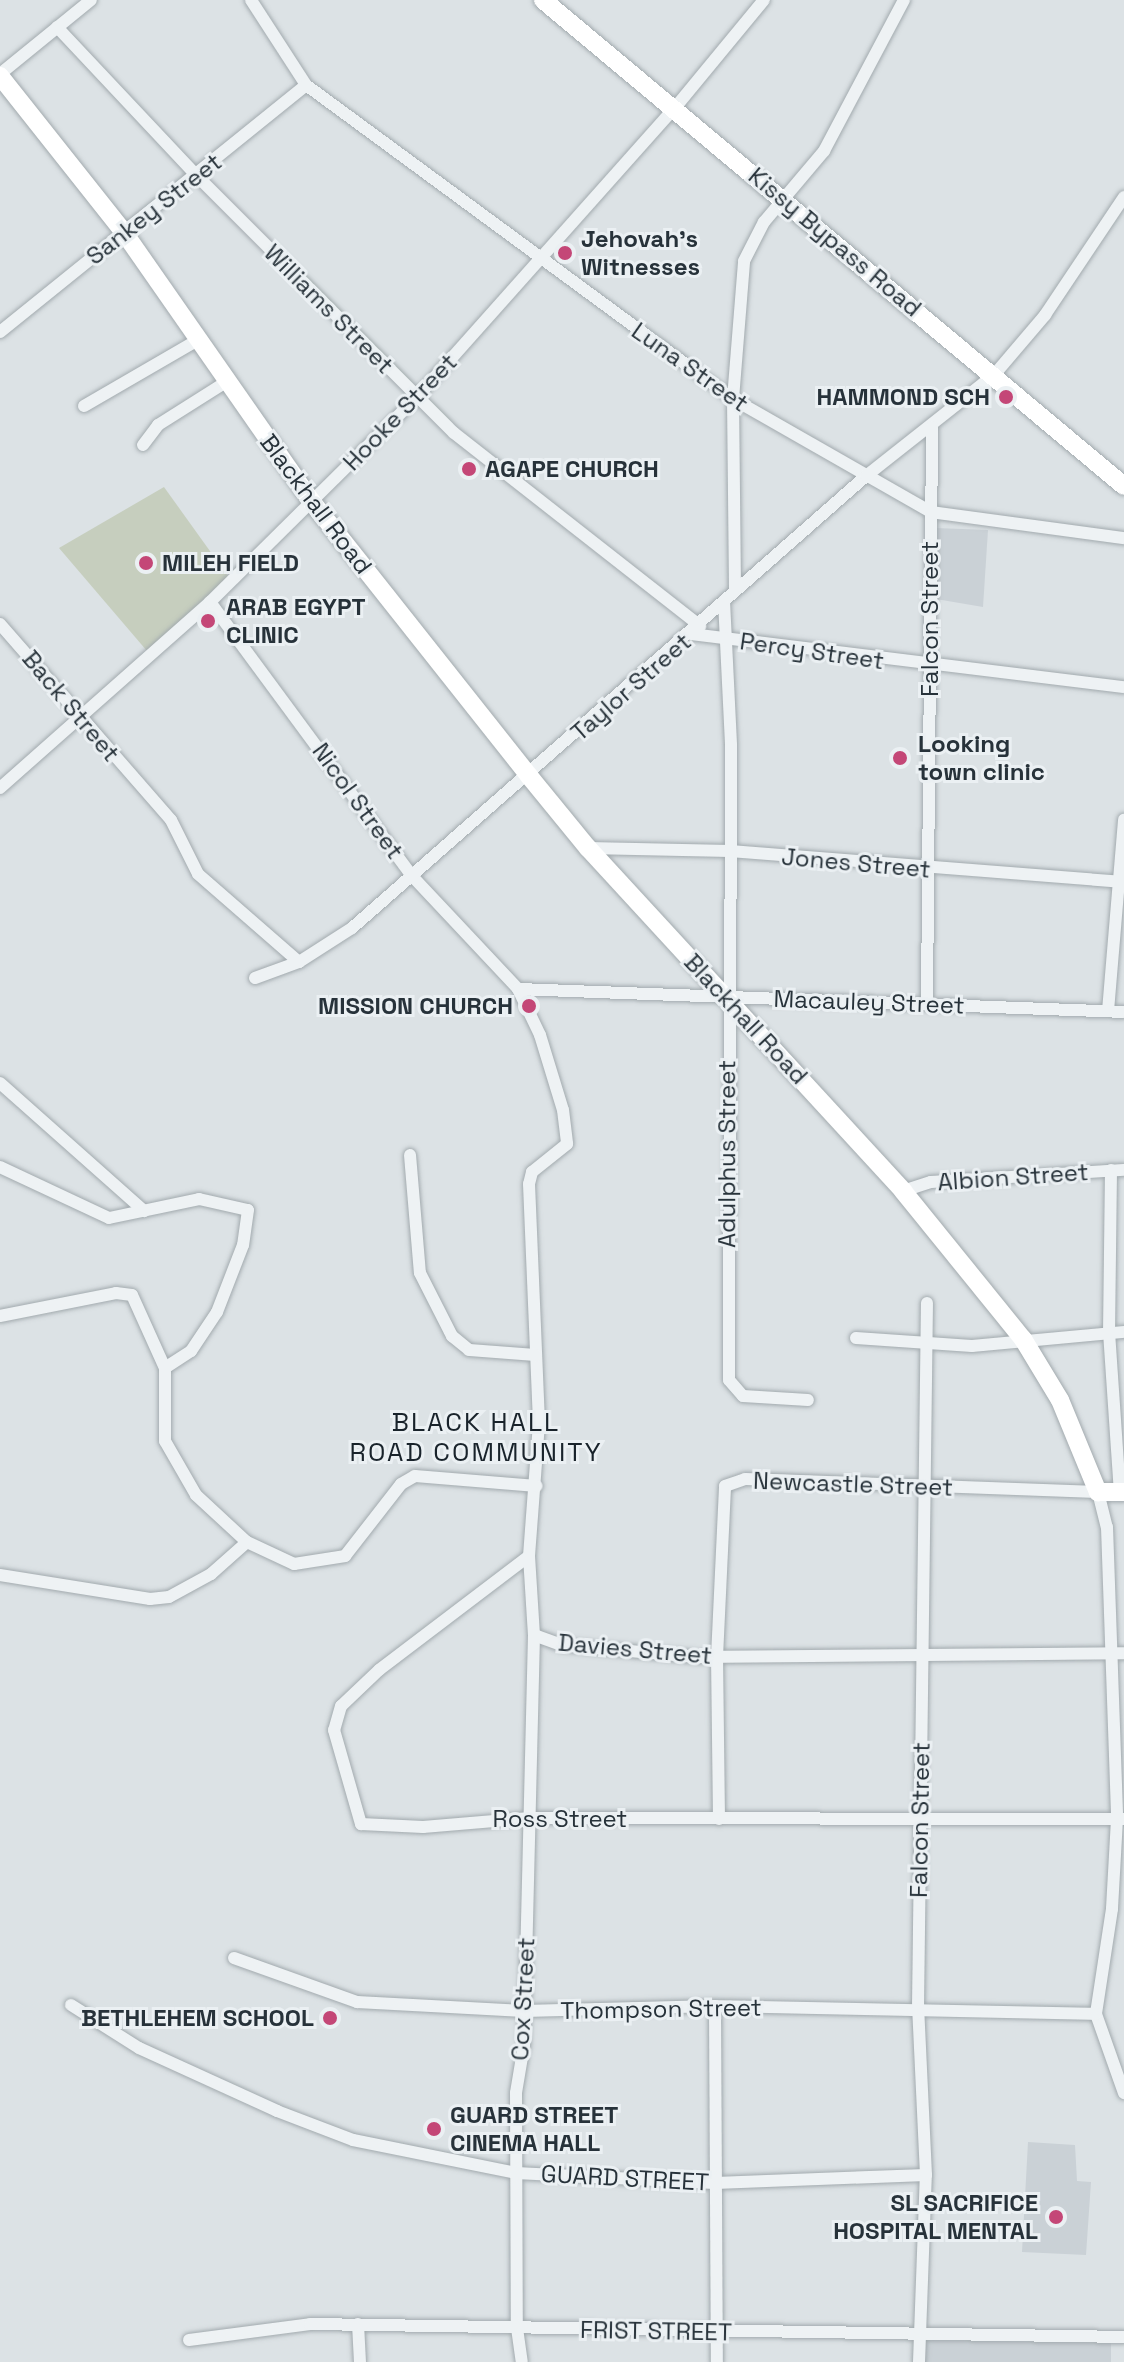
<!DOCTYPE html>
<meta charset="utf-8">
<style>
body{margin:0}
#map{position:relative;width:1124px;height:2362px;overflow:hidden;background:#dce2e5;font-family:"Space Grotesk",sans-serif}
div>[style]{position:absolute}
[style*='--x']{left:calc(var(--x)*1px);top:calc(var(--y)*1px);width:calc(var(--w)*1px);rotate:calc(var(--a)*1deg)}
.built>*{inset:0;background:#cad1d6}
.green>*{inset:0;background:#c6cebe}
.roads{filter:drop-shadow(0 0 2px #a2aaae) drop-shadow(0 0 2px #a2aaae)}
.street>*{height:12px;margin:-6px;padding:0 6px;transform-origin:6px;border-radius:6px;background:#eef2f4}
.secondary>*{height:18px;margin:-9px;padding:0 9px;transform-origin:9px;border-radius:9px;background:#fff}
.dots>*{width:22px;height:22px;translate:-50% -50%;box-sizing:border-box;border:4px solid #ebf0f3;border-radius:50%}
span{translate:-50% -50%;white-space:nowrap;text-align:center;line-height:1.15;-webkit-text-stroke:6px #ebf0f3;paint-order:stroke}
.street-label{font-size:24px;color:#27323a}
.poi-label{font-size:24px;color:#27323a;font-weight:700}
.left{translate:0 -50%;text-align:left}
.right{translate:-100% -50%;text-align:right}
.neighbourhood-label{font-size:26px;color:#19232b;letter-spacing:2px}
</style>
<div id="map">
<div class="built">
<div style="clip-path:polygon(936px 528px,988px 530px,983px 607px,936px 599px)"></div>
<div style="clip-path:polygon(1028px 2142px,1075px 2145px,1077px 2181px,1091px 2182px,1086px 2255px,1022px 2252px)"></div>
<div style="clip-path:polygon(926px 2340px,1111px 2343px,1111px 2362px,925px 2362px)"></div>
</div>
<div class="green">
<div style="clip-path:polygon(164px 487px,230px 579px,147px 651px,59px 548px)"></div>
</div>
<div class="roads">
<div class="street">
<div style="--x:251;--y:0;--w:101;--a:57.1"></div>
<div style="--x:306;--y:85;--w:530;--a:36.33"></div>
<div style="--x:733;--y:399;--w:228;--a:29.7"></div>
<div style="--x:931;--y:512;--w:195;--a:7.7"></div>
<div style="--x:57;--y:27;--w:204;--a:46.8"></div>
<div style="--x:197;--y:176;--w:363;--a:45"></div>
<div style="--x:454;--y:433;--w:313;--a:38.1"></div>
<div style="--x:0;--y:74;--w:117;--a:-39.1"></div>
<div style="--x:0;--y:332;--w:393;--a:-38.9"></div>
<div style="--x:84;--y:406;--w:132;--a:-30.1"></div>
<div style="--x:143;--y:445;--w:25;--a:-53"></div>
<div style="--x:158;--y:425;--w:80;--a:-32.3"></div>
<div style="--x:735;--y:589;--w:190;--a:-90.6"></div>
<div style="--x:733;--y:399;--w:138;--a:-85.4"></div>
<div style="--x:744;--y:261;--w:44;--a:-62.9"></div>
<div style="--x:764;--y:222;--w:93;--a:-49.8"></div>
<div style="--x:824;--y:151;--w:171;--a:-62.1"></div>
<div style="--x:724;--y:601;--w:144;--a:87.2"></div>
<div style="--x:731;--y:745;--w:635;--a:90.18"></div>
<div style="--x:729;--y:1380;--w:21;--a:49"></div>
<div style="--x:743;--y:1396;--w:65;--a:3.5"></div>
<div style="--x:210;--y:602;--w:342;--a:53.6"></div>
<div style="--x:413;--y:877;--w:154;--a:46.8"></div>
<div style="--x:518;--y:989;--w:51;--a:64.4"></div>
<div style="--x:540;--y:1035;--w:78;--a:73"></div>
<div style="--x:563;--y:1110;--w:34;--a:83"></div>
<div style="--x:567;--y:1144;--w:45;--a:141.3"></div>
<div style="--x:532;--y:1172;--w:12;--a:104"></div>
<div style="--x:529;--y:1184;--w:239;--a:87.6"></div>
<div style="--x:539;--y:1423;--w:133;--a:94.3"></div>
<div style="--x:529;--y:1556;--w:79;--a:86.4"></div>
<div style="--x:534;--y:1635;--w:410;--a:91.4"></div>
<div style="--x:524;--y:2045;--w:49;--a:99.5"></div>
<div style="--x:516;--y:2093;--w:235;--a:89.8"></div>
<div style="--x:517;--y:2328;--w:34;--a:82"></div>
<div style="--x:0;--y:624;--w:260;--a:48.9"></div>
<div style="--x:171;--y:820;--w:60;--a:63.4"></div>
<div style="--x:198;--y:874;--w:134;--a:41.1"></div>
<div style="--x:691;--y:634;--w:436;--a:7"></div>
<div style="--x:0;--y:788;--w:281;--a:-41.5"></div>
<div style="--x:210;--y:602;--w:291;--a:-44.7"></div>
<div style="--x:417;--y:397;--w:386;--a:-48.3"></div>
<div style="--x:674;--y:109;--w:141;--a:-50.5"></div>
<div style="--x:588;--y:848;--w:142;--a:1.2"></div>
<div style="--x:730;--y:851;--w:395;--a:4.5"></div>
<div style="--x:255;--y:978;--w:47;--a:-20"></div>
<div style="--x:299;--y:962;--w:63;--a:-32.7"></div>
<div style="--x:352;--y:928;--w:684;--a:-41.33"></div>
<div style="--x:866;--y:476;--w:163;--a:-38.3"></div>
<div style="--x:994;--y:375;--w:79;--a:-49.6"></div>
<div style="--x:1045;--y:315;--w:142;--a:-56.2"></div>
<div style="--x:518;--y:989;--w:606;--a:2.17"></div>
<div style="--x:927;--y:1003;--w:576;--a:-89.5"></div>
<div style="--x:1108;--y:1011;--w:192;--a:-85.2"></div>
<div style="--x:0;--y:1083;--w:193;--a:41.6"></div>
<div style="--x:410;--y:1155;--w:118;--a:85.2"></div>
<div style="--x:420;--y:1273;--w:71;--a:63.1"></div>
<div style="--x:452;--y:1336;--w:22;--a:39"></div>
<div style="--x:469;--y:1350;--w:67;--a:4.3"></div>
<div style="--x:0;--y:1167;--w:120;--a:25.1"></div>
<div style="--x:109;--y:1218;--w:92;--a:-11.9"></div>
<div style="--x:199;--y:1199;--w:50;--a:12.7"></div>
<div style="--x:248;--y:1210;--w:35;--a:98"></div>
<div style="--x:243;--y:1245;--w:72;--a:111.2"></div>
<div style="--x:217;--y:1312;--w:47;--a:123.7"></div>
<div style="--x:191;--y:1351;--w:31;--a:147"></div>
<div style="--x:1111;--y:1170;--w:162;--a:90.7"></div>
<div style="--x:1109;--y:1332;--w:160;--a:86.1"></div>
<div style="--x:903;--y:1191;--w:29;--a:-18"></div>
<div style="--x:931;--y:1182;--w:193;--a:-3.6"></div>
<div style="--x:0;--y:1316;--w:118;--a:-11.2"></div>
<div style="--x:116;--y:1293;--w:16;--a:7"></div>
<div style="--x:132;--y:1295;--w:80;--a:65.7"></div>
<div style="--x:165;--y:1368;--w:73;--a:90"></div>
<div style="--x:165;--y:1441;--w:62;--a:60.1"></div>
<div style="--x:196;--y:1495;--w:69;--a:42.7"></div>
<div style="--x:247;--y:1542;--w:52;--a:25.1"></div>
<div style="--x:294;--y:1564;--w:52;--a:-8.9"></div>
<div style="--x:345;--y:1556;--w:91;--a:-52.1"></div>
<div style="--x:401;--y:1484;--w:16;--a:-30"></div>
<div style="--x:415;--y:1476;--w:122;--a:4.7"></div>
<div style="--x:856;--y:1338;--w:116;--a:3.9"></div>
<div style="--x:972;--y:1346;--w:153;--a:-5.3"></div>
<div style="--x:529;--y:1556;--w:188;--a:142.8"></div>
<div style="--x:379;--y:1670;--w:52;--a:136.5"></div>
<div style="--x:341;--y:1706;--w:25;--a:106"></div>
<div style="--x:334;--y:1730;--w:98;--a:74"></div>
<div style="--x:361;--y:1824;--w:62;--a:2.8"></div>
<div style="--x:423;--y:1827;--w:107;--a:-4.8"></div>
<div style="--x:530;--y:1818;--w:594;--a:0.1"></div>
<div style="--x:0;--y:1575;--w:152;--a:9.1"></div>
<div style="--x:150;--y:1599;--w:19;--a:-6"></div>
<div style="--x:169;--y:1597;--w:48;--a:-28.7"></div>
<div style="--x:211;--y:1574;--w:48;--a:-41.6"></div>
<div style="--x:534;--y:1635;--w:30;--a:20"></div>
<div style="--x:562;--y:1645;--w:136;--a:5.1"></div>
<div style="--x:697;--y:1657;--w:427;--a:-0.5"></div>
<div style="--x:719;--y:1819;--w:162;--a:-90.7"></div>
<div style="--x:717;--y:1657;--w:171;--a:-87.3"></div>
<div style="--x:725;--y:1486;--w:21;--a:-19"></div>
<div style="--x:745;--y:1479;--w:353;--a:2.1"></div>
<div style="--x:1098;--y:1492;--w:36;--a:76"></div>
<div style="--x:1107;--y:1527;--w:292;--a:88"></div>
<div style="--x:1117;--y:1819;--w:90;--a:93.2"></div>
<div style="--x:1112;--y:1909;--w:106;--a:98.7"></div>
<div style="--x:1096;--y:2014;--w:84;--a:70.5"></div>
<div style="--x:234;--y:1958;--w:131;--a:19.7"></div>
<div style="--x:357;--y:2002;--w:167;--a:3.1"></div>
<div style="--x:524;--y:2011;--w:191;--a:-1.5"></div>
<div style="--x:715;--y:2006;--w:381;--a:1.2"></div>
<div style="--x:71;--y:2005;--w:80;--a:32.3"></div>
<div style="--x:139;--y:2048;--w:152;--a:24.5"></div>
<div style="--x:277;--y:2111;--w:81;--a:20.9"></div>
<div style="--x:353;--y:2140;--w:166;--a:11.4"></div>
<div style="--x:516;--y:2173;--w:199;--a:2.9"></div>
<div style="--x:715;--y:2183;--w:211;--a:-2.2"></div>
<div style="--x:715;--y:2006;--w:356;--a:89.7"></div>
<div style="--x:358;--y:2324;--w:38;--a:87"></div>
<div style="--x:189;--y:2340;--w:122;--a:-7.5"></div>
<div style="--x:310;--y:2324;--w:814;--a:0.91"></div>
<div style="--x:919;--y:2362;--w:187;--a:-87.9"></div>
<div style="--x:926;--y:2175;--w:168;--a:-92.7"></div>
<div style="--x:918;--y:2007;--w:704;--a:-89.27"></div>
</div>
<div class="secondary">
<div style="--x:543;--y:0;--w:757;--a:39.91"></div>
<div style="--x:0;--y:76;--w:198;--a:51.6"></div>
<div style="--x:123;--y:231;--w:330;--a:55.1"></div>
<div style="--x:312;--y:502;--w:350;--a:51.6"></div>
<div style="--x:529;--y:776;--w:93;--a:50.7"></div>
<div style="--x:588;--y:848;--w:466;--a:47.4"></div>
<div style="--x:903;--y:1191;--w:191;--a:51"></div>
<div style="--x:1023;--y:1339;--w:71;--a:58.8"></div>
<div style="--x:1060;--y:1400;--w:100;--a:67.6"></div>
<div style="--x:1098;--y:1492;--w:26;--a:0"></div>
</div>
</div>
<div class="dots">
<div style="left:565px;top:253px;background:#c44777"></div>
<div style="left:1006px;top:397px;background:#c44777"></div>
<div style="left:469px;top:469px;background:#c44777"></div>
<div style="left:146px;top:563px;background:#c44777"></div>
<div style="left:208px;top:621px;background:#c44777"></div>
<div style="left:900px;top:758px;background:#c44777"></div>
<div style="left:529px;top:1006px;background:#c44777"></div>
<div style="left:330px;top:2018px;background:#c44777"></div>
<div style="left:434px;top:2129px;background:#c44777"></div>
<div style="left:1056px;top:2217px;background:#c44777"></div>
</div>
<div class="street-label">
<span style="left:154px;top:209px;rotate:-38deg">Sankey Street</span>
<span style="left:835px;top:242px;rotate:40deg">Kissy Bypass Road</span>
<span style="left:329px;top:309px;rotate:45deg">Williams Street</span>
<span style="left:690px;top:367px;rotate:35deg">Luna Street</span>
<span style="left:400px;top:412px;rotate:-46deg">Hooke Street</span>
<span style="left:316px;top:504px;rotate:53deg">Blackhall Road</span>
<span style="left:930px;top:619px;rotate:-90deg">Falcon Street</span>
<span style="left:812px;top:651px;rotate:8deg">Percy Street</span>
<span style="left:631px;top:687px;rotate:-41deg">Taylor Street</span>
<span style="left:71px;top:706px;rotate:50deg">Back Street</span>
<span style="left:358px;top:801px;rotate:54deg">Nicol Street</span>
<span style="left:856px;top:863px;rotate:5deg">Jones Street</span>
<span style="left:869px;top:1002px;rotate:2deg">Macauley Street</span>
<span style="left:746px;top:1019px;rotate:47deg">Blackhall Road</span>
<span style="left:727px;top:1154px;rotate:-90deg">Adulphus Street</span>
<span style="left:1013px;top:1177px;rotate:-4deg">Albion Street</span>
<span style="left:853px;top:1484px;rotate:2deg">Newcastle Street</span>
<span style="left:635px;top:1649px;rotate:5deg">Davies Street</span>
<span style="left:560px;top:1819px">Ross Street</span>
<span style="left:920px;top:1820px;rotate:-89deg">Falcon Street</span>
<span style="left:523px;top:1999px;rotate:-87deg">Cox Street</span>
<span style="left:661px;top:2009px;rotate:-1deg">Thompson Street</span>
<span style="left:625px;top:2178px;rotate:3deg">GUARD STREET</span>
<span style="left:656px;top:2331px;rotate:1deg">FRIST STREET</span>
</div>
<div class="poi-label">
<span class="left" style="left:581px;top:253px">Jehovah’s<br>Witnesses</span>
<span class="right" style="left:990px;top:397px">HAMMOND SCH</span>
<span class="left" style="left:485px;top:469px">AGAPE CHURCH</span>
<span class="left" style="left:162px;top:563px">MILEH FIELD</span>
<span class="left" style="left:226px;top:621px">ARAB EGYPT<br>CLINIC</span>
<span class="left" style="left:918px;top:758px">Looking<br>town clinic</span>
<span class="right" style="left:513px;top:1006px">MISSION CHURCH</span>
<span class="right" style="left:314px;top:2018px">BETHLEHEM SCHOOL</span>
<span class="left" style="left:450px;top:2129px">GUARD STREET<br>CINEMA HALL</span>
<span class="right" style="left:1038px;top:2217px">SL SACRIFICE<br>HOSPITAL MENTAL</span>
</div>
<div class="neighbourhood-label">
<span style="left:476px;top:1438px">BLACK HALL<br>ROAD COMMUNITY</span>
</div>
</div>
